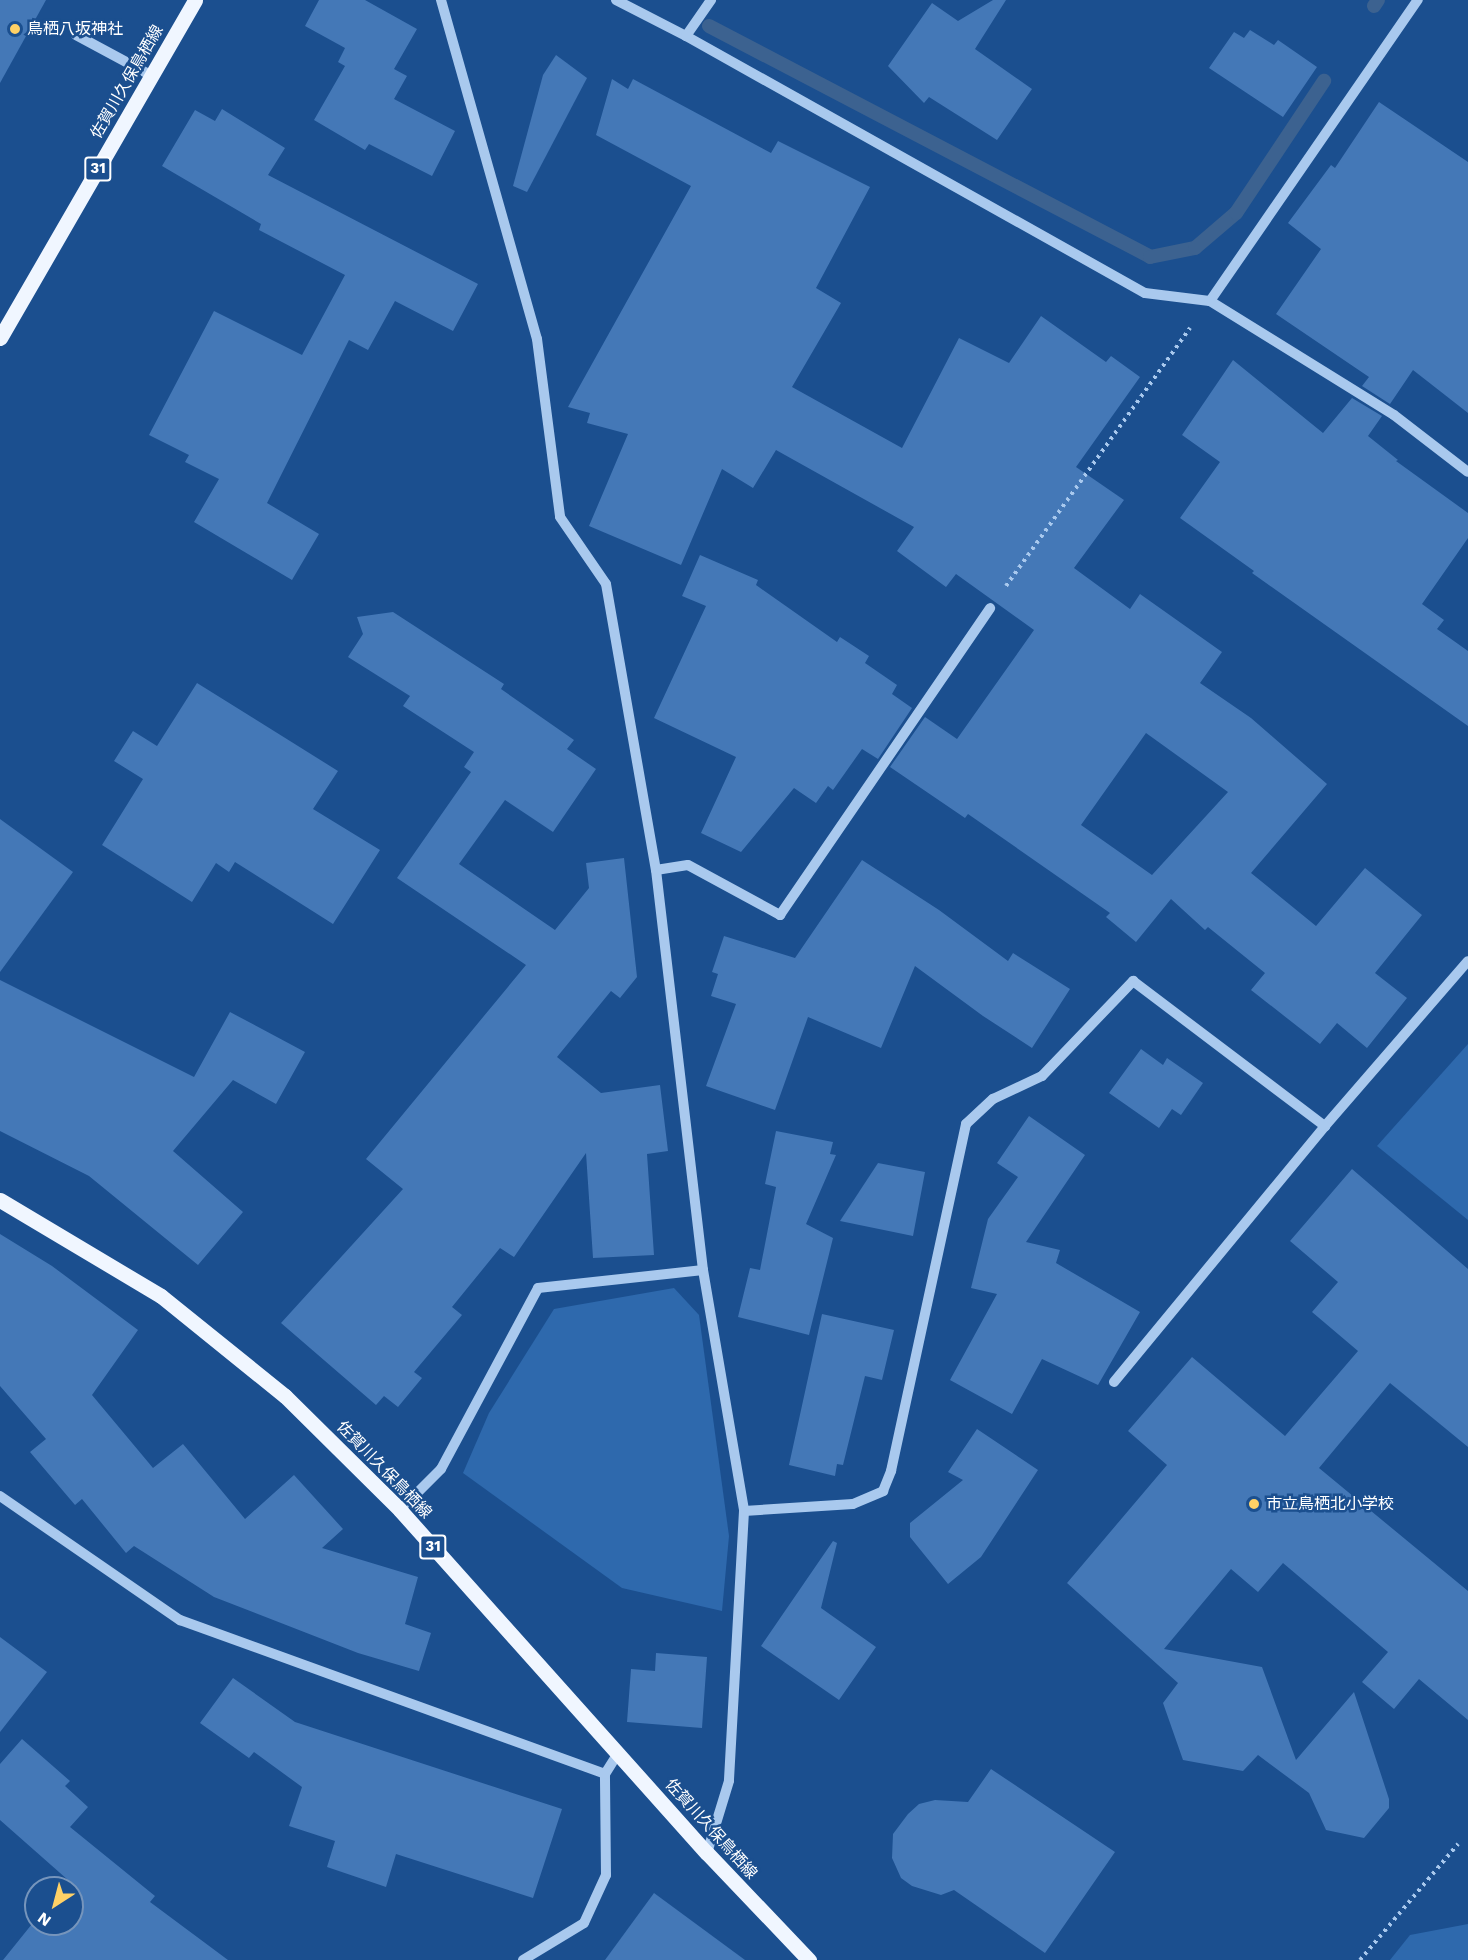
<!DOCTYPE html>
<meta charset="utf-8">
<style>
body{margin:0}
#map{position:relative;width:1468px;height:1960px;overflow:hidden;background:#1b4f8f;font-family:"Work Sans","Noto Sans JP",sans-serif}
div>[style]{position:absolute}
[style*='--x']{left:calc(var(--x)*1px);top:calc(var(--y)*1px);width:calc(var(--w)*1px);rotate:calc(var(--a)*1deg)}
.green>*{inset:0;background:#2e69ad}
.stream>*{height:14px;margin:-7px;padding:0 7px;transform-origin:7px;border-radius:7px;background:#3c6290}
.building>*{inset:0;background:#4478b7}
.path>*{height:4px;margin-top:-2px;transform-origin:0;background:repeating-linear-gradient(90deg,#a9c9ee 0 3px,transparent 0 7.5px)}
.minor>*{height:10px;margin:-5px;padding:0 5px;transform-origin:5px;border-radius:5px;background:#a9c9ee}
.major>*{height:15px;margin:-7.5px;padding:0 7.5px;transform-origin:7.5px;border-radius:7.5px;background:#f0f6ff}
.dots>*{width:16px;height:16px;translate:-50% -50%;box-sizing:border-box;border:3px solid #1b4f8f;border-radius:50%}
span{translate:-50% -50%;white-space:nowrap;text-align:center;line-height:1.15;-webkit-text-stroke:5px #1b4f8f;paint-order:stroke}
.shield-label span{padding:2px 4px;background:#1b4f8f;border:2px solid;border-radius:4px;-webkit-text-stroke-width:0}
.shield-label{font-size:15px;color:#fff;font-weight:700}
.poi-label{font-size:16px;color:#fff}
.left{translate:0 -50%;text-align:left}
.street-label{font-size:16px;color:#fff}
.north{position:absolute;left:24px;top:1876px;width:60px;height:60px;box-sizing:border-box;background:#1b4f8f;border:2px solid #7695bc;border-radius:50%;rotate:216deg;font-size:16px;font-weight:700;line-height:24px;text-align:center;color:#fff}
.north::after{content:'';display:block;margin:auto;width:21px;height:27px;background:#ffd166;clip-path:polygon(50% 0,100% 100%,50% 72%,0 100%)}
</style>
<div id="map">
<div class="green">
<div style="clip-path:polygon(1468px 1044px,1468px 1220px,1377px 1146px)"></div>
<div style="clip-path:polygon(674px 1288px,699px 1315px,729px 1536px,722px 1611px,622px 1588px,463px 1473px,489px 1413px,554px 1309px)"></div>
<div style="clip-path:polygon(1468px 1924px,1468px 1960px,1390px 1960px,1410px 1935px)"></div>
</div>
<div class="stream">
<div style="--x:1374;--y:6;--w:7;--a:-56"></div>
<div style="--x:709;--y:26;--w:498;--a:27.6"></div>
<div style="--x:1150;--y:257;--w:46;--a:-11.3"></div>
<div style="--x:1195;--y:248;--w:54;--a:-40.5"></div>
<div style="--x:1236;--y:213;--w:159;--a:-56.3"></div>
</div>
<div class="building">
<div style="clip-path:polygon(0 0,46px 0,0 83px)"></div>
<div style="clip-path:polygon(319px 0,365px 0,417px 29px,394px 69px,407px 76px,394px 99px,455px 131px,432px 176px,369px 144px,365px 150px,314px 120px,345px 66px,338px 62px,345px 48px,305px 26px)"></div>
<div style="clip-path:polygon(993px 0,1006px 0,975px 49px,1032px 89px,997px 140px,929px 97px,924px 103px,888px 66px,932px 3px,958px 21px)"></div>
<div style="clip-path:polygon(1250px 30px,1274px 45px,1278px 40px,1317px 67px,1283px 117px,1209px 68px,1234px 32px,1244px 38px)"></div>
<div style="clip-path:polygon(556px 55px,587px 78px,527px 192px,513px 186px,543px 75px)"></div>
<div style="clip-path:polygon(evenodd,612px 79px,628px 89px,633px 79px,771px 153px,778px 141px,870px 187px,816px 288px,841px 303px,792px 387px,902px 448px,959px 338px,1009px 363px,1041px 316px,1106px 362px,1111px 356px,1140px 377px,1076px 467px,1124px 500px,1074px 568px,1130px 609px,1140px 594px,1222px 652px,1200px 683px,1251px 718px,1327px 784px,1251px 873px,1316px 926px,1365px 868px,1422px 915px,1375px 973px,1407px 998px,1367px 1048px,1337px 1023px,1320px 1044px,1251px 990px,1265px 973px,1208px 927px,1205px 930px,1171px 899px,1136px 942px,1106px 917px,1110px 913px,968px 814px,965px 818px,890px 767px,925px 717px,957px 739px,1034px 630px,956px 574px,946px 587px,897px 551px,914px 527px,776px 450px,753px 488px,722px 469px,681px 565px,589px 526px,628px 434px,587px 423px,590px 413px,568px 407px,691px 186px,596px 135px,612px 79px,1146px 733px,1228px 792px,1152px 875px,1081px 825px,1146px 733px)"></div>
<div style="clip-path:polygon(1379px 102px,1468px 162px,1468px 413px,1413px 370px,1390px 404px,1362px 386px,1369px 377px,1276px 314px,1321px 249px,1288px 223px,1331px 165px,1335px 168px)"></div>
<div style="clip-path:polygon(222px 109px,285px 148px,268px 175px,478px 284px,453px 331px,395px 301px,368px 350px,349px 340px,267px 503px,319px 534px,292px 580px,194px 522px,219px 479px,185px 462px,189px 455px,149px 435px,214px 311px,302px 355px,345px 275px,259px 230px,261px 224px,162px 166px,195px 110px,215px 121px)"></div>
<div style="clip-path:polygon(1233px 360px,1323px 433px,1352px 398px,1382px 416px,1368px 436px,1398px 460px,1396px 461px,1468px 513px,1468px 538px,1422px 604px,1444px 620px,1437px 629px,1468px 651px,1468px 726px,1252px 573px,1254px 571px,1180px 518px,1220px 462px,1182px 435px)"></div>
<div style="clip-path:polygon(700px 555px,758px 580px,756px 585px,837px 642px,840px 637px,869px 656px,865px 663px,897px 685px,892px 694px,912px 708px,878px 759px,862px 749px,833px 790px,828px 786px,816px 803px,794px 788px,741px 852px,701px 833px,736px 757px,654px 718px,706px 606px,682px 596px)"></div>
<div style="clip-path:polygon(393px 612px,504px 684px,501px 689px,574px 740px,567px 749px,596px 769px,553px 832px,505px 800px,459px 864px,555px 930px,589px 888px,586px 863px,624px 858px,637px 977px,620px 998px,611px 991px,557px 1057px,601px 1093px,660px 1085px,668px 1151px,647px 1154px,654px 1255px,593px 1258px,586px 1153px,514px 1257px,500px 1248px,452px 1307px,462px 1315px,414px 1372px,422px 1378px,398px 1407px,384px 1396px,376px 1405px,281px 1323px,403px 1189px,366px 1159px,526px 965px,397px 878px,471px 772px,464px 767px,474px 752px,403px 706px,410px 696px,348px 657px,363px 634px,357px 617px)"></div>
<div style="clip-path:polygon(197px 683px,338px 771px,313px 809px,380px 850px,333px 924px,235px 862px,229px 872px,216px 863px,192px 902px,102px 845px,143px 779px,114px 761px,133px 731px,157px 746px)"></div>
<div style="clip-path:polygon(0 819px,73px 872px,0 972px)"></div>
<div style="clip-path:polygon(862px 860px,939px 910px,1008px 961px,1013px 953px,1070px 989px,1032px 1048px,983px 1016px,915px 966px,881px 1048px,808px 1017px,775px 1110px,706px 1086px,736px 1004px,711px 996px,718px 974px,712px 972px,724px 936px,795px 958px)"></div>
<div style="clip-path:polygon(0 980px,194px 1077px,230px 1012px,305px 1052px,276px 1104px,233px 1080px,173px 1151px,243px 1212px,198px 1265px,89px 1176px,0 1131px)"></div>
<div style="clip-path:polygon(1141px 1049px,1163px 1065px,1167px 1058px,1203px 1083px,1181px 1115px,1172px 1109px,1159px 1128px,1109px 1093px)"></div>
<div style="clip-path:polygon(1029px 1116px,1085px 1155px,1026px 1242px,1060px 1250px,1056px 1263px,1140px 1312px,1098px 1385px,1042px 1359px,1012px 1414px,950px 1380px,997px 1294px,971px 1288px,988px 1219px,1018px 1177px,997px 1163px)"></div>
<div style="clip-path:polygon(776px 1131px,833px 1142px,830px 1154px,836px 1155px,806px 1224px,833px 1238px,809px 1335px,738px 1317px,750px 1268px,760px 1270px,776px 1187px,765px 1184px)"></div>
<div style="clip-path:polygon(878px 1163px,925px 1172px,913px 1236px,840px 1221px)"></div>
<div style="clip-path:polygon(1352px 1169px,1468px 1269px,1468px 1447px,1390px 1383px,1319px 1468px,1468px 1591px,1468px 1720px,1419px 1679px,1394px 1709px,1362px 1682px,1388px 1652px,1283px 1563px,1258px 1592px,1231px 1569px,1164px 1649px,1262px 1667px,1296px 1760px,1354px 1692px,1389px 1799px,1389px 1808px,1364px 1838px,1326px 1830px,1309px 1793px,1258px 1755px,1243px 1771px,1183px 1760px,1163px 1703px,1178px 1683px,1067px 1583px,1167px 1465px,1128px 1431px,1192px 1357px,1285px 1436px,1358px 1351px,1312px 1312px,1338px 1282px,1290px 1241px)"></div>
<div style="clip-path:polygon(0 1234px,52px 1266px,138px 1330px,92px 1395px,153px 1468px,183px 1444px,245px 1519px,294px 1475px,343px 1529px,322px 1548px,418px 1577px,405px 1624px,431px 1633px,419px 1671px,358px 1653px,214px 1597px,134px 1546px,126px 1553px,82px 1499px,75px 1505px,30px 1452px,46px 1439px,0 1386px)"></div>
<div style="clip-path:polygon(822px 1314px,894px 1330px,882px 1380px,865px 1376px,843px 1465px,837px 1464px,835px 1476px,789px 1465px)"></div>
<div style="clip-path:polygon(977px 1429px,1038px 1470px,981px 1557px,948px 1584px,910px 1537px,910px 1523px,963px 1480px,948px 1472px)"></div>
<div style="clip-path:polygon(833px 1541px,837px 1543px,821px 1608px,876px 1647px,839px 1700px,761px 1646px)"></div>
<div style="clip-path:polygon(0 1637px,47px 1672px,0 1732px)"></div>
<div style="clip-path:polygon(656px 1653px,707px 1657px,702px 1728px,627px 1722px,631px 1669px,655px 1671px)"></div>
<div style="clip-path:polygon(233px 1678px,295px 1722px,562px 1809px,533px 1898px,396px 1854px,386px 1887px,327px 1867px,335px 1841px,289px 1826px,302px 1787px,254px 1752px,249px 1758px,200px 1723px)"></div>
<div style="clip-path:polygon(22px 1739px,70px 1781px,65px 1786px,88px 1807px,70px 1827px,155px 1896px,150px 1902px,228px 1960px,3px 1960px,36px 1919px,36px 1924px,72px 1924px,72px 1888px,61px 1888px,68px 1880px,0 1820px,0 1764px)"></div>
<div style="clip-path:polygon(991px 1769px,1115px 1852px,1045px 1953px,954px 1890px,941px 1895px,912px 1886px,901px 1878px,892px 1858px,893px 1834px,908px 1814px,919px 1804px,935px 1800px,968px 1802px)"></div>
<div style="clip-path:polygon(654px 1893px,745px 1960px,605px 1960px)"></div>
</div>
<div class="path">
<div style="--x:1006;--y:586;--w:317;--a:-54.5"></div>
<div style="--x:1360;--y:1960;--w:152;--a:-49.8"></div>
</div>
<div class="minor">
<div style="--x:441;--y:0;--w:352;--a:74.2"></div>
<div style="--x:537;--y:339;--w:179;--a:82.6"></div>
<div style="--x:560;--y:517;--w:81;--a:55.5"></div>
<div style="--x:606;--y:584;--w:290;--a:80.1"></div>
<div style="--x:656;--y:870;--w:403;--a:83.3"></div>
<div style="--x:703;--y:1270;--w:244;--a:80.3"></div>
<div style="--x:744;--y:1511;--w:270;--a:93.2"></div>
<div style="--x:729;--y:1781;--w:75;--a:107"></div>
<div style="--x:616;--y:0;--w:79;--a:27.2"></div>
<div style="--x:686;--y:36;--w:526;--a:29.25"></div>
<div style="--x:1145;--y:293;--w:65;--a:7"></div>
<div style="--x:1210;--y:301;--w:216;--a:31.8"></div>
<div style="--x:1394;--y:415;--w:93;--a:37.6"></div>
<div style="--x:76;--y:35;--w:86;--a:28.3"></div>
<div style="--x:686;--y:36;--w:44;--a:-55.2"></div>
<div style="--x:1210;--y:301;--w:366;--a:-55.4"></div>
<div style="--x:656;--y:870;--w:32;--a:-9"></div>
<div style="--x:688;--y:865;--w:105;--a:28.5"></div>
<div style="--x:780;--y:915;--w:372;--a:-55.6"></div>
<div style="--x:1114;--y:1382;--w:332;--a:-50.5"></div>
<div style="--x:1325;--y:1126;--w:218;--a:-49.1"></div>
<div style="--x:0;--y:1496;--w:219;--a:34.6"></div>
<div style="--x:180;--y:1620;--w:452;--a:19.9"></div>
<div style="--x:400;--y:1510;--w:58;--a:-45"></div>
<div style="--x:441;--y:1469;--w:205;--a:-61.8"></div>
<div style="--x:538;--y:1288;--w:166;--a:-6.2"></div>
<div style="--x:744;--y:1511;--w:109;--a:-3.7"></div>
<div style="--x:853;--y:1504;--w:33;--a:-23"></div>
<div style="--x:883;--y:1491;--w:22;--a:-68"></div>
<div style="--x:891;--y:1471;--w:355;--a:-77.8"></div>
<div style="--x:966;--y:1124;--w:37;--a:-43"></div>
<div style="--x:993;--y:1099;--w:54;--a:-25.1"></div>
<div style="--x:1042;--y:1076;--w:132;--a:-46.2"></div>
<div style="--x:1133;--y:981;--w:241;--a:37.1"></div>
<div style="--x:523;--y:1960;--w:71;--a:-31.2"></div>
<div style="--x:584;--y:1923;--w:53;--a:-65.4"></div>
<div style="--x:606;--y:1875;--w:101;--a:-90.6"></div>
<div style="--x:605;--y:1774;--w:25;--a:-58"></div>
</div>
<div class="major">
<div style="--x:0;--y:338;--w:390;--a:-60"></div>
<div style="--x:0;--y:1200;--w:187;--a:30.8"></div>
<div style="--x:161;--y:1296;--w:159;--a:38.9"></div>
<div style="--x:285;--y:1396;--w:162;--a:44.7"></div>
<div style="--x:400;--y:1510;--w:460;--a:48.2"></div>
<div style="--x:707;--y:1853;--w:148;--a:46.4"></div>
</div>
<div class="dots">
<div style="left:15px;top:29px;background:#ffd166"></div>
<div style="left:1254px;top:1504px;background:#ffd166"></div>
</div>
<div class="shield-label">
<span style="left:98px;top:169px">31</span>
<span style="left:433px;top:1547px">31</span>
</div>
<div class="poi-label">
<span class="left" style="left:27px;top:29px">鳥栖八坂神社</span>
<span class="left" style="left:1266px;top:1504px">市立鳥栖北小学校</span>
</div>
<div class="street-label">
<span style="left:127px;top:82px;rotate:-60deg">佐賀川久保鳥栖線</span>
<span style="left:384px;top:1470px;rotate:46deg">佐賀川久保鳥栖線</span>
<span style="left:711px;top:1829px;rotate:48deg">佐賀川久保鳥栖線</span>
</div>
<div class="north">N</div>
</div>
